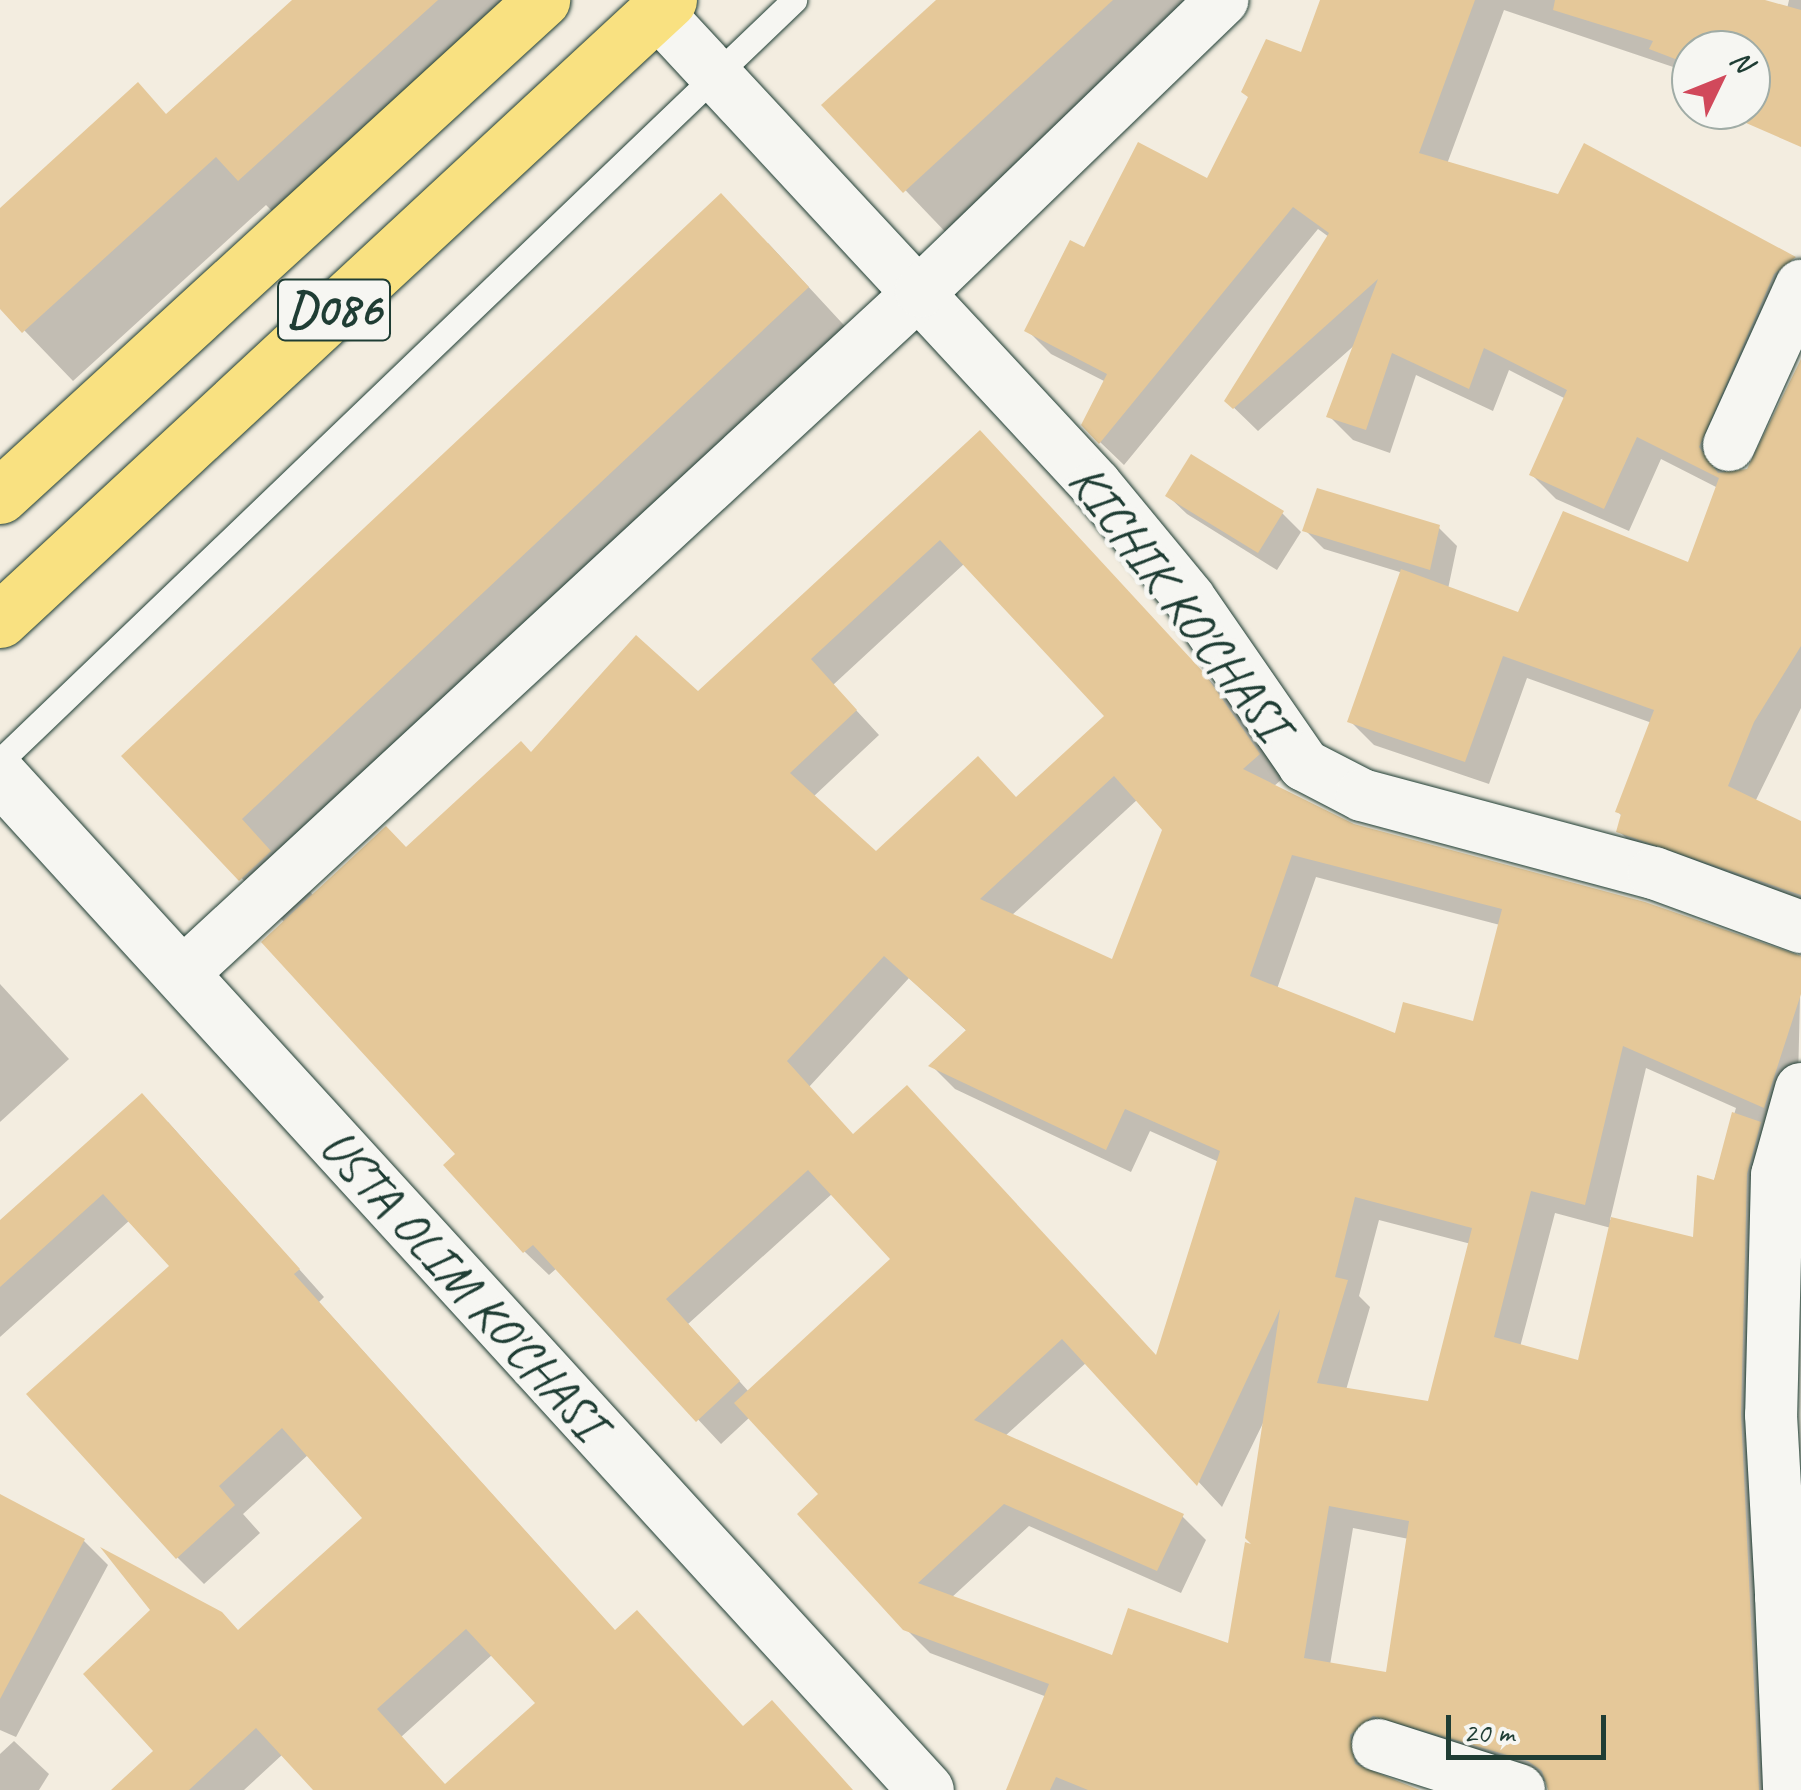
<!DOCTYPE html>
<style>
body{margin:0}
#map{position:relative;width:1801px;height:1790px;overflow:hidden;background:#f3ede0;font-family:Caveat,sans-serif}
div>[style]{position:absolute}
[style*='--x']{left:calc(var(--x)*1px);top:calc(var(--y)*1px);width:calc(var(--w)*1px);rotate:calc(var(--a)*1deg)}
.shadow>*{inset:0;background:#0003}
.building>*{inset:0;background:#e5c899}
.roads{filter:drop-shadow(0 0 2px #1f3d34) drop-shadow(0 0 2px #1f3d34)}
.lane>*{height:25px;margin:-12.5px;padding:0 12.5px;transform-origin:12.5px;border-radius:12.5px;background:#f6f6f2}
.street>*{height:52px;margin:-26px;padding:0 26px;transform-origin:26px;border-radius:26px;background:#f6f6f2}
.secondary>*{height:55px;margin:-27.5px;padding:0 27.5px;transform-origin:27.5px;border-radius:27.5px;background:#f6f6f2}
.primary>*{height:55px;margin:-27.5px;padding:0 27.5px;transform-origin:27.5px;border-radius:27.5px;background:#f9e181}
span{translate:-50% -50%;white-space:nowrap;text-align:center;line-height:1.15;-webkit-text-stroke:10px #f6f6f2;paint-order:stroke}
.shield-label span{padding:2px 8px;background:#f6f6f2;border:2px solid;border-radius:8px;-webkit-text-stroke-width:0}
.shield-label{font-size:48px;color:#1f3d34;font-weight:700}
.street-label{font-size:50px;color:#1f3d34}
.north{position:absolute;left:1671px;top:30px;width:100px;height:100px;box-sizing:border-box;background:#f6f6f2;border:2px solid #a0aca6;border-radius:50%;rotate:47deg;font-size:28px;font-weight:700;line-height:40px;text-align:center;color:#1f3d34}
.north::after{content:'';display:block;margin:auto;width:35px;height:45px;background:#d1495b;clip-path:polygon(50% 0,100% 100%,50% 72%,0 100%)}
.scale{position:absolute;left:1446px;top:1715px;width:160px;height:45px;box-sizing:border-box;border:5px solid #1f3d34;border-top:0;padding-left:12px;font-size:30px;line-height:35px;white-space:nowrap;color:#1f3d34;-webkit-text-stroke:8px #f6f6f2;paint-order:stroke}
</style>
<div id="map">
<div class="shadow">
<div style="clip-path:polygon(296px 0,542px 0,289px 228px,266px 205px,73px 381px,0 305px,0 211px,168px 116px)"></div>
<div style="clip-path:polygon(940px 0,1216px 0,954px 241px,825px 106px)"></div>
<div style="clip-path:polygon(1324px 0,1734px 0,1787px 9px,1789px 0,1801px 0,1801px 109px,1751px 93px,1751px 50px,1691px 50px,1691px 73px,1504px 10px,1447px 164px,1560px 197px,1585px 146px,1801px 266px,1725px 458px,1726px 474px,1747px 472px,1801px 365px,1801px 708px,1755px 802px,1801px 824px,1801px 909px,1643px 855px,1619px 831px,1623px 817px,1618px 812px,1652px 723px,1527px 678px,1489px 784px,1374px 745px,1350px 721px,1403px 573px,1324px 549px,1305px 530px,1438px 527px,1457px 546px,1448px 589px,1519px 615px,1690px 565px,1718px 488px,1661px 459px,1629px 531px,1556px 499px,1532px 475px,1566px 399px,1509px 370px,1493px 411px,1416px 375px,1390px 453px,1353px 440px,1329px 416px,1357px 343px,1258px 431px,1227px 401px,1329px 237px,1318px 229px,1124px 465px,1100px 442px,1106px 382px,1051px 354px,1027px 330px,1085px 251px,1208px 181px,1302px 55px)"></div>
<div style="clip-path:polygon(evenodd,768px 243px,854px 336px,287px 867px,314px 896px,406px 850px,532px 756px,698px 694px,1003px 457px,1229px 701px,1282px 779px,1273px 787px,1353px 826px,1801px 956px,1781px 1790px,1550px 1790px,1550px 1783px,1413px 1739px,1382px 1745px,1371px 1777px,1412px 1790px,1019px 1790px,1047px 1697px,930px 1653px,905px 1628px,821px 1494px,750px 1417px,721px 1444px,557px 1268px,549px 1275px,525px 1252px,446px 1165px,459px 1154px,285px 923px,124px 756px,768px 243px,965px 563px,1107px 716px,1017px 799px,876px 855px,813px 797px,879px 735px,833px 685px,965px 563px,768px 243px,1138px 799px,1165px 830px,1114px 962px,1011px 916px,1138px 799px,768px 243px,1316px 877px,1500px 925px,1475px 1024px,1396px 1037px,1277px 989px,1316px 877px,768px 243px,909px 978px,968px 1032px,932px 1066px,955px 1089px,1131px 1172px,1150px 1131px,1219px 1162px,1157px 1358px,855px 1137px,809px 1087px,909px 978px,768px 243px,1646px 1068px,1736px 1108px,1696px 1240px,1610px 1220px,1646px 1068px,768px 243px,833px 1193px,894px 1259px,749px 1392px,688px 1324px,833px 1193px,768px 243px,1555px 1213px,1611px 1228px,1579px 1363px,1520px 1347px,1555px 1213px,768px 243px,1379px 1220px,1471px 1244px,1430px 1403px,1346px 1390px,1370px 1307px,1359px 1296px,1379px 1220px,768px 243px,1087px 1362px,1222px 1507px,1267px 1415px,1261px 1552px,1230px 1646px,1114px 1658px,951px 1598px,1029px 1526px,1181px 1593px,1206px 1540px,1182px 1516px,1005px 1436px,1087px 1362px,768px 243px,1353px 1528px,1409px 1539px,1388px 1675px,1330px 1665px,1353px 1528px)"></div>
<div style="clip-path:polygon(1168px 496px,1282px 513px,1301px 532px,1277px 570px,1187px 514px)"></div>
<div style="clip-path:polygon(0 984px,69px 1059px,0 1122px)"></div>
<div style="clip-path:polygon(evenodd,168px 1122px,324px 1297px,319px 1302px,616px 1632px,744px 1728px,852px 1790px,316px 1790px,283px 1754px,244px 1790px,115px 1790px,157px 1751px,239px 1633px,366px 1518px,309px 1454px,243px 1514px,260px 1533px,204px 1584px,177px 1557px,172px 1266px,130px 1220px,0 1337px,0 1224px,168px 1122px,493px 1654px,538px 1703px,446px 1786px,401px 1737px,493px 1654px)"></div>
<div style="clip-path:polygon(0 1497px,84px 1541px,108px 1565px,16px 1737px,0 1730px)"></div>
<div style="clip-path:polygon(14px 1741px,49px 1774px,39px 1790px,0 1790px,0 1754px)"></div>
</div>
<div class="building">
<div style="clip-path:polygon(292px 0,438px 0,238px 181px,216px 157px,22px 333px,0 309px,0 208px,138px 82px,166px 114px)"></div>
<div style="clip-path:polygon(936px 0,1113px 0,903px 193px,821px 105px)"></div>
<div style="clip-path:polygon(1320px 0,1475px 0,1419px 153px,1558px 194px,1584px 143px,1796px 257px,1774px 274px,1699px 447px,1718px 473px,1747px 469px,1801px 359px,1801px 646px,1754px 722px,1728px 786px,1801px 821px,1801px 895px,1616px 832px,1621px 814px,1615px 812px,1654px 710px,1503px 656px,1465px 762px,1347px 722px,1401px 569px,1518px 612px,1563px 511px,1688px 562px,1719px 478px,1637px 437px,1604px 509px,1529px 475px,1567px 390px,1484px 348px,1469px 389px,1392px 353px,1366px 430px,1326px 417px,1378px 279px,1233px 409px,1224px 401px,1329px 233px,1293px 207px,1099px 444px,1081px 425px,1107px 374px,1024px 331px,1070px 240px,1084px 247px,1138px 142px,1207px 178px,1248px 97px,1241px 92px,1266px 39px,1301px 52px)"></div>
<div style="clip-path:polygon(1555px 0,1765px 0,1801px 10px,1801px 147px,1730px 116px,1751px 110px,1751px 50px,1691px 50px,1691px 65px,1649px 49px,1653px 41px,1553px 10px)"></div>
<div style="clip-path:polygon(721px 193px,809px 287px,242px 819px,271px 851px,239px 881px,121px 756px)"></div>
<div style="clip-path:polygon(evenodd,980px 430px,1205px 674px,1260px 754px,1243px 769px,1354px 824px,1645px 902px,1801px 956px,1801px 994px,1764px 1108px,1623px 1046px,1585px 1205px,1531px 1191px,1494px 1337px,1578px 1360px,1611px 1217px,1693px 1237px,1697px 1175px,1714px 1180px,1732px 1112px,1761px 1122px,1747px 1174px,1741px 1414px,1759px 1790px,1548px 1790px,1542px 1771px,1528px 1761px,1373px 1716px,1350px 1735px,1355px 1764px,1420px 1790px,1088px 1790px,1056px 1777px,1050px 1790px,1006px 1790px,1049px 1684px,903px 1630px,797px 1514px,818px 1494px,734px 1403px,890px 1259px,808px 1170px,666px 1299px,740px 1381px,696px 1422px,533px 1245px,523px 1253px,443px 1165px,455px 1154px,261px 942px,386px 826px,406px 847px,521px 741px,531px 752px,636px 635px,698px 691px,980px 430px,940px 540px,1104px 716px,1016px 797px,978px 756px,876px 851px,790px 773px,857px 710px,811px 659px,940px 540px,980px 430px,1114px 776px,1162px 830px,1112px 959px,980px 899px,1114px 776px,980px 430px,1292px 855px,1502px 909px,1473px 1021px,1403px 1002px,1395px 1033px,1250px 976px,1292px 855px,980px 430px,884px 956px,966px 1030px,928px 1066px,1106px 1150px,1125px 1109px,1220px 1151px,1156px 1355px,907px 1085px,853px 1134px,787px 1061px,884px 956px,980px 430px,1355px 1197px,1472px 1228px,1428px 1401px,1317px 1383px,1348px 1280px,1335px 1277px,1355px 1197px,980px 430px,1280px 1309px,1245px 1538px,1251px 1544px,1245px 1542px,1228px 1643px,1128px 1608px,1112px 1655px,918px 1583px,1004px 1504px,1157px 1571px,1184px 1514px,974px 1420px,1062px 1339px,1197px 1486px,1280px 1309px,980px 430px,1329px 1506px,1409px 1521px,1386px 1672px,1304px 1658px,1329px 1506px)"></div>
<div style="clip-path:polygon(1191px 454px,1284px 511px,1258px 553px,1165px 496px)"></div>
<div style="clip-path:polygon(1317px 488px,1440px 525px,1430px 570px,1302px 531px)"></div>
<div style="clip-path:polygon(evenodd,142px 1093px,300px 1269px,294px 1274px,615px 1630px,637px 1610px,743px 1726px,772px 1700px,853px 1790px,313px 1790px,256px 1728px,189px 1790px,111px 1790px,153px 1751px,83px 1674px,150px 1610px,100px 1547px,222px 1612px,238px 1630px,362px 1518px,282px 1428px,219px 1486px,235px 1505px,176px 1559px,26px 1394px,169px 1266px,103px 1194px,0 1287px,0 1220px,142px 1093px,466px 1629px,535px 1703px,445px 1784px,377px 1709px,466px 1629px)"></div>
<div style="clip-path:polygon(0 1494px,85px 1539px,0 1699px)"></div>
</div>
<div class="roads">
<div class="lane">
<div style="--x:0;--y:761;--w:1100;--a:-43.78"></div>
</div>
<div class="street">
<div style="--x:657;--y:12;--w:645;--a:47.14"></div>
<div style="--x:1096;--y:485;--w:146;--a:50.5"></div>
<div style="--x:1189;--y:598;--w:203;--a:55.4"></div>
<div style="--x:1304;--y:765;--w:65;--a:27.3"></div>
<div style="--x:1362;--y:795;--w:302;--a:15"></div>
<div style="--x:1654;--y:873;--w:157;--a:20.2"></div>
<div style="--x:1729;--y:445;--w:175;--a:-65.6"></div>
<div style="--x:181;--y:975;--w:1008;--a:-42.75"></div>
<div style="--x:921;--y:291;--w:419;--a:-44"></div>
<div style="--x:1801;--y:1089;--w:89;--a:105.6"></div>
<div style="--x:1777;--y:1175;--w:240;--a:91.4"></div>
<div style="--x:1771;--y:1415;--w:181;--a:86.8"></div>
<div style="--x:1781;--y:1596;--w:20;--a:9"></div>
<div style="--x:1781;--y:1596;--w:194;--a:87.6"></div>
<div style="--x:1378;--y:1745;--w:148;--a:17.7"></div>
</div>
<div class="secondary">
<div style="--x:0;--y:776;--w:1373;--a:47.6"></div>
</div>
<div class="primary">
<div style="--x:0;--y:496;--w:735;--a:-42.46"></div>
<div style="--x:0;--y:620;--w:912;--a:-42.82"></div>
</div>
</div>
<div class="shield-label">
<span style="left:334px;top:310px">D086</span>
</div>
<div class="street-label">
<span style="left:1179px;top:602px;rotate:53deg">KICHIK KO'CHASI</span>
<span style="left:463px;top:1284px;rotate:48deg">USTA OLIM KO'CHASI</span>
</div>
<div class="north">N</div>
<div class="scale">20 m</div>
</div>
